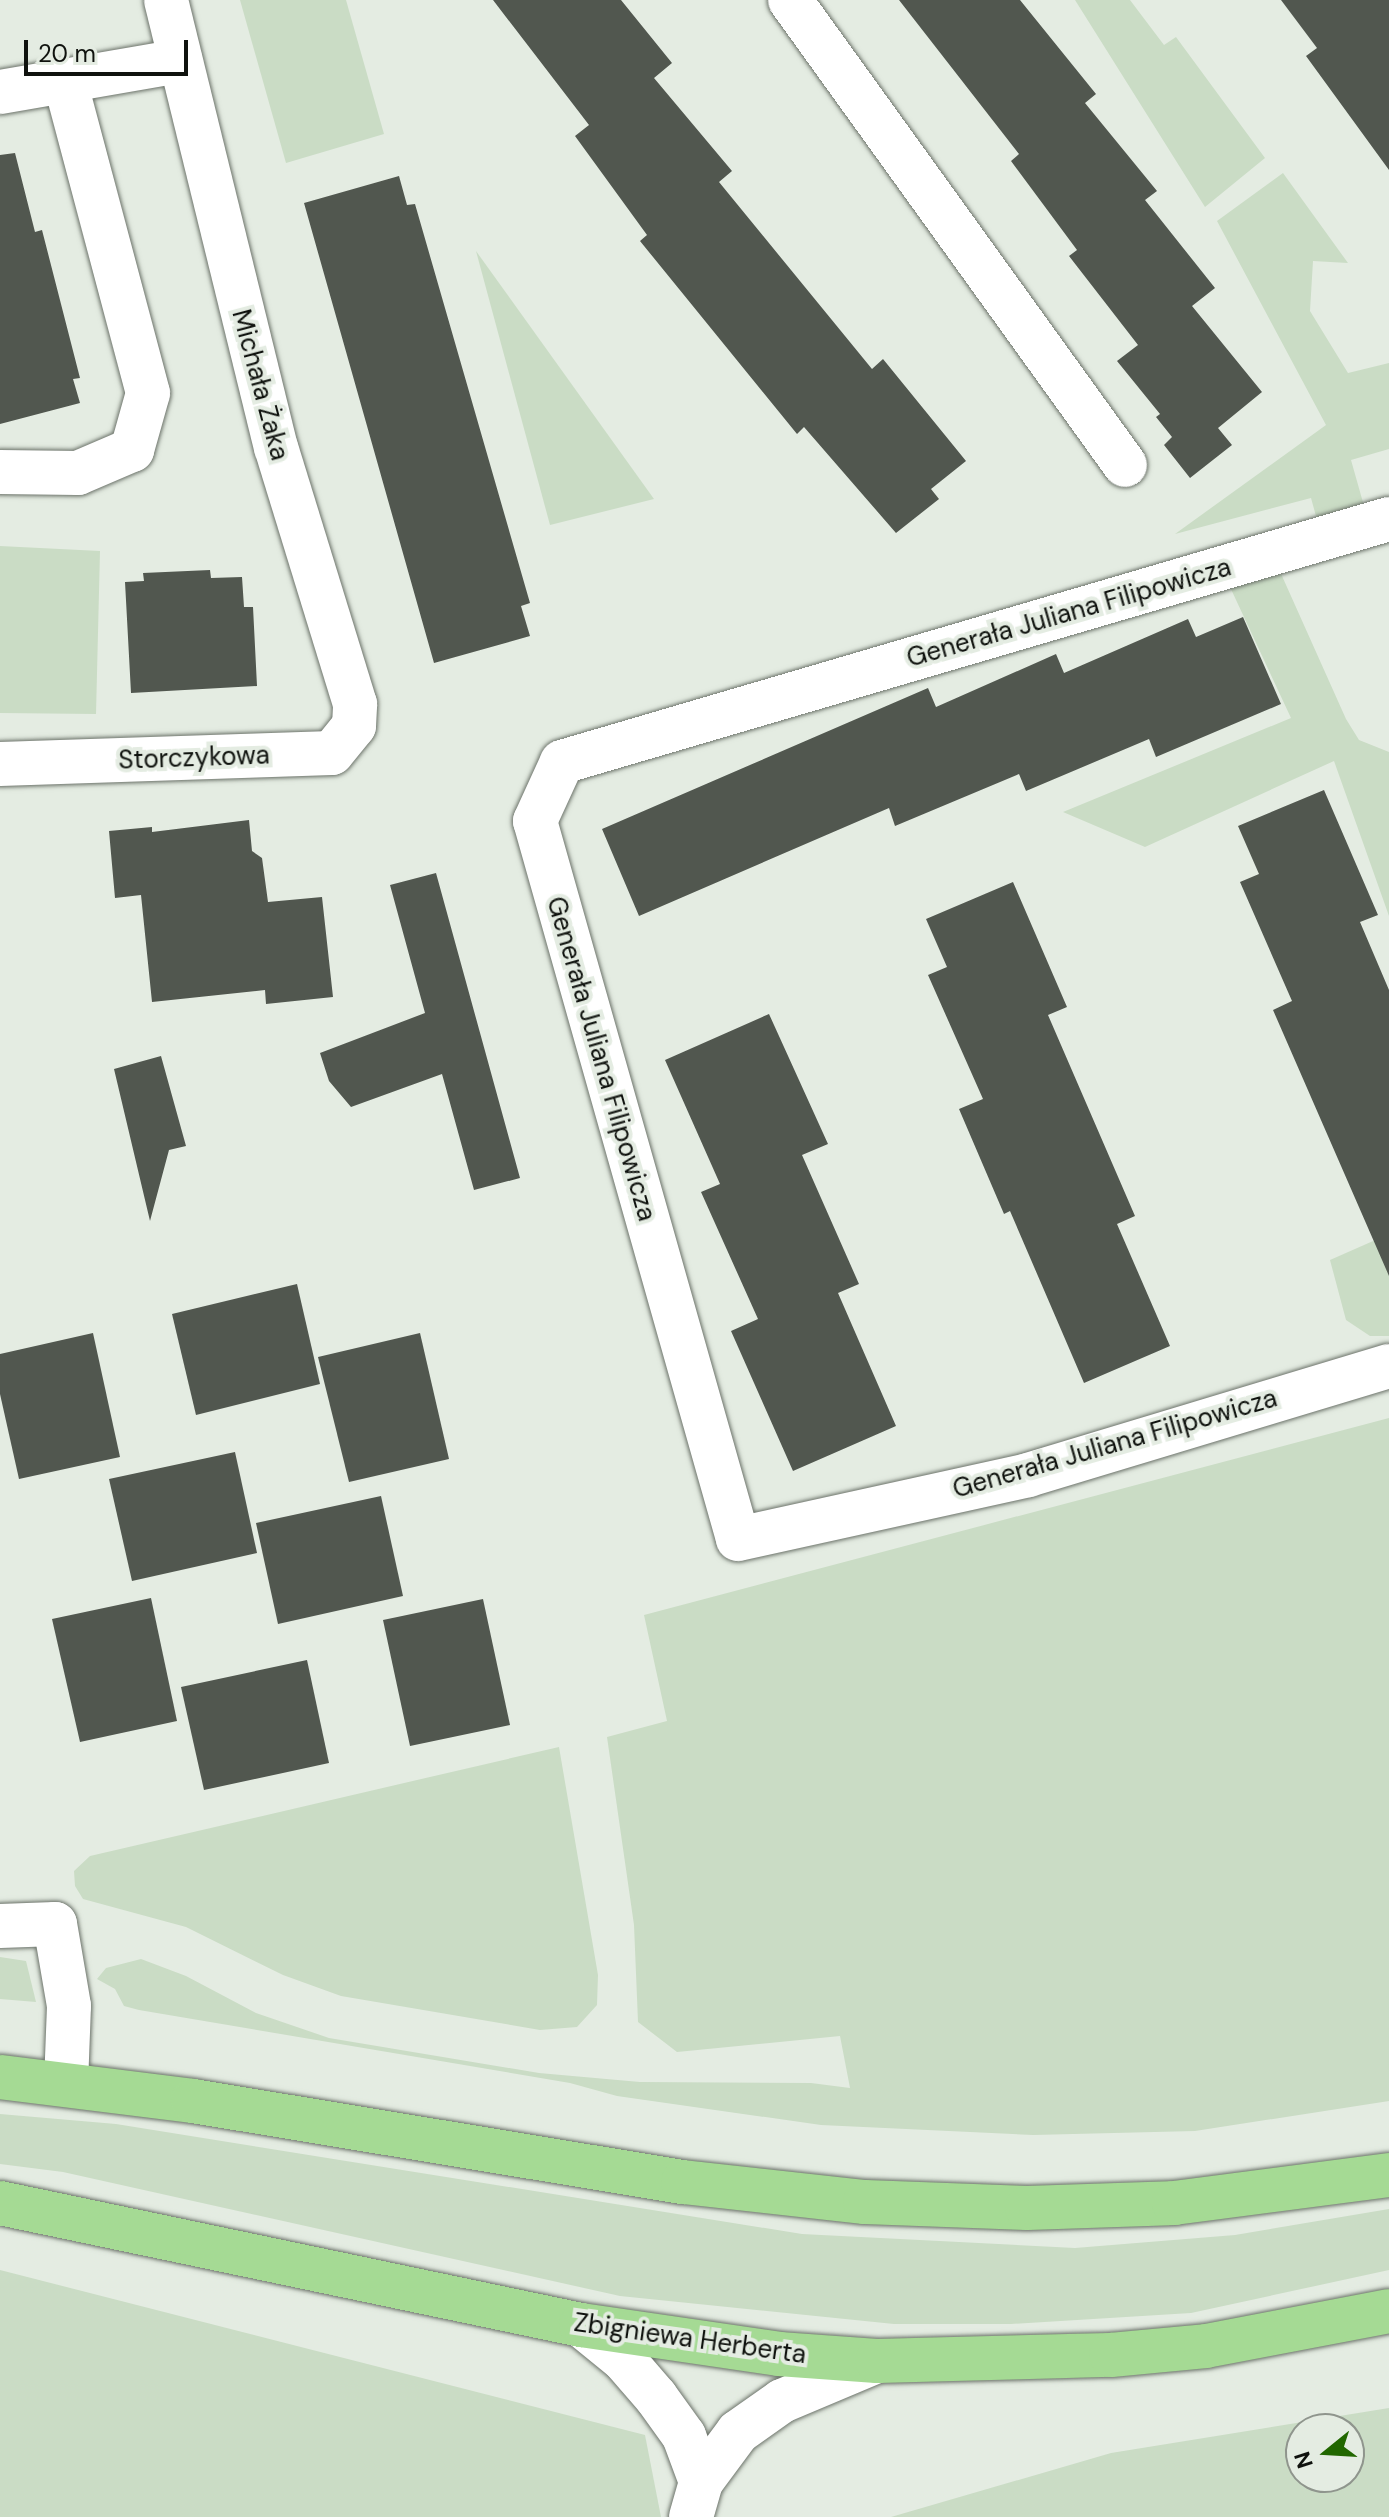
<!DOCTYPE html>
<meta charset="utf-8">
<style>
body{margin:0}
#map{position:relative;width:1389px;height:2517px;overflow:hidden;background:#e4ece2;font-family:"DM Sans",sans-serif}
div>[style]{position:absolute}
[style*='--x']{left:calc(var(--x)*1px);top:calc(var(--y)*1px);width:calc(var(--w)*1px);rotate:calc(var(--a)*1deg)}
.green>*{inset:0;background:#cadcc5}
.building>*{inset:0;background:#51574f}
.roads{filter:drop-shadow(0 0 2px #6c736a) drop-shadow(0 0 2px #6c736a)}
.minor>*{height:44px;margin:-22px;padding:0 22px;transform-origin:22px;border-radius:22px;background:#fff}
.major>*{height:44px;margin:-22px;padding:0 22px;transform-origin:22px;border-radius:22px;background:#a5da94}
span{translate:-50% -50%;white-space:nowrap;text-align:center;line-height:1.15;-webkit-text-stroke:8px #e4ece2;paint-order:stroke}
.street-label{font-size:26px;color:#0f120e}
.north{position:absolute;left:1285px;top:2413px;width:80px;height:80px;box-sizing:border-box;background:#e4ece2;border:2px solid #8f958d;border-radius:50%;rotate:252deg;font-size:22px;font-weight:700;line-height:32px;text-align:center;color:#0f120e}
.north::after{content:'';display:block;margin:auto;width:28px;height:36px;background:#216700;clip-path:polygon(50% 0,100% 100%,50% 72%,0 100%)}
.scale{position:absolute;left:24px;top:40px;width:164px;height:36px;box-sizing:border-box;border:4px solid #0f120e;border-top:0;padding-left:10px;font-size:24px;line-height:28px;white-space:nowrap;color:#0f120e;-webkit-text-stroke:6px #e4ece2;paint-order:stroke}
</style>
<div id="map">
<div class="green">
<div style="clip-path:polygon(240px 0,346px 0,384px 134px,286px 163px)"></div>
<div style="clip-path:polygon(1075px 0,1130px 0,1164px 45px,1176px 37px,1265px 158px,1205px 207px)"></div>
<div style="clip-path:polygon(1283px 173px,1348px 263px,1313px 261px,1310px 311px,1348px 373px,1389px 363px,1389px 449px,1351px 460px,1366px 513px,1319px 527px,1311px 498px,1175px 534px,1326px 425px,1217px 221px)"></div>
<div style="clip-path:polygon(476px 251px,654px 499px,550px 525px)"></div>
<div style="clip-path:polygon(0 546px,100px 551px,96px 714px,0 713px)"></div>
<div style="clip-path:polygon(1278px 567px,1346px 719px,1359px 740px,1389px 752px,1389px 916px,1334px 761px,1145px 847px,1063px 812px,1291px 718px,1230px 587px)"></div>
<div style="clip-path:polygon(1389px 1234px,1389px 1336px,1370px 1336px,1346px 1320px,1330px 1260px)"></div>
<div style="clip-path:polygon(1389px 1418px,1389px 2101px,1195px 2131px,1033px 2135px,821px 2125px,617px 2096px,570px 2083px,139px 2010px,124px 2006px,115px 1989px,97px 1979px,106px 1968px,141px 1959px,186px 1976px,256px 2013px,329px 2038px,539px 2073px,640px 2082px,811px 2083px,850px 2088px,840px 2036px,677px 2052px,638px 2022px,634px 1925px,607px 1737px,667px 1721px,644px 1615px)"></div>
<div style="clip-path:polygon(559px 1747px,598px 1975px,597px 2005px,577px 2027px,540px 2030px,341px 1996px,283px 1975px,186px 1927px,83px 1899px,75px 1886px,74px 1871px,90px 1856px)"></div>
<div style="clip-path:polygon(0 1957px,26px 1961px,36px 2002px,0 1999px)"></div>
<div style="clip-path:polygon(0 2114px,116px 2124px,802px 2234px,1075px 2248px,1235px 2235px,1389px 2209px,1389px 2270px,1191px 2313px,1011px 2324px,894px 2324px,620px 2296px,63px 2172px,0 2164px)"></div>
<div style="clip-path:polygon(0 2270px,645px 2435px,661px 2517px,0 2517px)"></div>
<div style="clip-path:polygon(evenodd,1389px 2408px,1389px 2517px,891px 2517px,1111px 2453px,1389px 2408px,1301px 2429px,1349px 2429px,1349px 2477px,1301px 2477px,1301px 2429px)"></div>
</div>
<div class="building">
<div style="clip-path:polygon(493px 0,621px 0,672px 63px,654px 78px,732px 171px,719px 182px,872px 369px,883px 359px,966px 461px,931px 489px,939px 499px,896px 533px,804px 427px,797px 434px,640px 241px,647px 235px,575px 136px,589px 125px)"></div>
<div style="clip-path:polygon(899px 0,1020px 0,1096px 94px,1085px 103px,1157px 191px,1145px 200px,1215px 288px,1192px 306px,1262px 392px,1218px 428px,1232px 445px,1190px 478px,1164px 445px,1172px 437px,1156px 417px,1160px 414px,1117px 361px,1138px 345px,1069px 256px,1077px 250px,1011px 161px,1019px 154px)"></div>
<div style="clip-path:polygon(1281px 0,1389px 0,1389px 170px,1306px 56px,1317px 48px)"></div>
<div style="clip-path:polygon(15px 153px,35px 232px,42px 230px,80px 378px,73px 379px,80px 403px,0 424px,0 155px)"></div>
<div style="clip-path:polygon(399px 176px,407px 205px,415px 204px,530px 603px,521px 606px,530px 636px,434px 663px,304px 203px)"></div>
<div style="clip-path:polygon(210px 570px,211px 578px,242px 577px,244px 607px,253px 607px,257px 686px,131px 693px,125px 582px,144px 581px,143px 573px)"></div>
<div style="clip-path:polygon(1243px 617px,1281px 704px,1156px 757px,1149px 739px,1026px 791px,1019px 774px,895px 826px,889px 808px,639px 916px,602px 829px,928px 688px,936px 707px,1056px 654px,1064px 673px,1188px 619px,1196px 637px)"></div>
<div style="clip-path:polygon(1324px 790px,1378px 915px,1360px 922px,1389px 990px,1389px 1276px,1273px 1010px,1292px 1001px,1240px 882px,1259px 874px,1238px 826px)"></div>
<div style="clip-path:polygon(249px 820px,252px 851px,262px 858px,268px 902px,322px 897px,333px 997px,266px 1004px,265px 990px,152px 1002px,141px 895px,115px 898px,109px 831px,152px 827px,152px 832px)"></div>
<div style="clip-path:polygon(436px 873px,520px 1178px,474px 1190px,442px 1074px,351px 1107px,329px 1081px,320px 1053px,425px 1013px,390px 885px)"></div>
<div style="clip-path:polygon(1013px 882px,1067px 1007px,1048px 1015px,1135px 1216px,1117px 1224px,1170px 1346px,1084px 1383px,1010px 1211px,1004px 1214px,959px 1109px,983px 1099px,928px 975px,947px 967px,926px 919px)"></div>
<div style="clip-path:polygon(769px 1014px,828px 1144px,802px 1155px,859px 1284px,838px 1293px,896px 1426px,793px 1471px,731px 1331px,758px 1319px,701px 1192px,720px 1184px,665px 1060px)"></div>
<div style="clip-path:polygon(161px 1056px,186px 1146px,169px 1150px,150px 1221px,114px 1069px)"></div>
<div style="clip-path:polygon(297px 1284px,320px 1384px,196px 1415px,172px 1314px)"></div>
<div style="clip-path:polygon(93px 1333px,120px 1457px,19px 1479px,0 1394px,0 1354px)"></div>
<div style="clip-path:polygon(420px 1333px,449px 1459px,349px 1482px,318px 1357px)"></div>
<div style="clip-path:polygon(235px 1452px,257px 1553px,132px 1581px,109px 1479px)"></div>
<div style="clip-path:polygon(381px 1496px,403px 1596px,278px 1624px,256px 1523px)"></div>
<div style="clip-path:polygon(151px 1598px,177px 1721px,80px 1742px,52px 1619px)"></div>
<div style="clip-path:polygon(483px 1599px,510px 1725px,410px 1746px,383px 1620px)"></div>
<div style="clip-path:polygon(307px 1660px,329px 1763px,204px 1790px,181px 1687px)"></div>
</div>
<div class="roads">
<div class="minor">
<div style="--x:790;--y:0;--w:573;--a:54.23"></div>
<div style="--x:0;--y:92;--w:183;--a:-9.8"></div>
<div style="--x:0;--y:472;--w:78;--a:0.7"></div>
<div style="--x:78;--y:473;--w:59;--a:-23.1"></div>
<div style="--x:132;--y:450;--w:59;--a:-74.3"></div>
<div style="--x:148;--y:393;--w:320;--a:-104.9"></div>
<div style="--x:1389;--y:519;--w:862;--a:163.63"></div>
<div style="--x:562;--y:762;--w:65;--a:114.6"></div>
<div style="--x:535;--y:821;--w:746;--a:74.21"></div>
<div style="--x:738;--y:1539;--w:297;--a:-12.4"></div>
<div style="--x:1028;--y:1475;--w:377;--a:-16.8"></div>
<div style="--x:0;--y:764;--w:332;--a:-1.9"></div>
<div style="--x:332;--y:753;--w:35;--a:-51"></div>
<div style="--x:354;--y:726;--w:22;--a:-87"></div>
<div style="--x:355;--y:704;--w:268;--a:-107.1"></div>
<div style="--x:276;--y:448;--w:461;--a:-103.8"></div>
<div style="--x:0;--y:1926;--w:55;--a:-2.1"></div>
<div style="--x:55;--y:1924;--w:83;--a:80.3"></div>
<div style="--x:69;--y:2006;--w:77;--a:92.2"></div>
<div style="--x:581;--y:2325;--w:55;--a:39.1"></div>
<div style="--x:624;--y:2360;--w:49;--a:49.1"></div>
<div style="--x:656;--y:2397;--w:48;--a:54.3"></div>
<div style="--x:684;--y:2436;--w:49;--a:69.7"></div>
<div style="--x:691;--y:2517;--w:36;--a:-74"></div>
<div style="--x:701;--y:2482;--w:62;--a:-53.5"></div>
<div style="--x:738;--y:2432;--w:54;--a:-35.2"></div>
<div style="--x:782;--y:2401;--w:103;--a:-22.8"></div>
</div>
<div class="major">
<div style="--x:0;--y:2077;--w:194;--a:7.1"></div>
<div style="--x:193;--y:2101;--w:497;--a:9.4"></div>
<div style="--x:683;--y:2182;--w:183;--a:6.3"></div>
<div style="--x:865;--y:2202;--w:162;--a:2.1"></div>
<div style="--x:1027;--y:2208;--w:147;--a:-1.9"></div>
<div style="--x:1174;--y:2203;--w:217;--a:-7.4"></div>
<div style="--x:0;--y:2203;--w:594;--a:11.86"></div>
<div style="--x:581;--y:2325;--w:200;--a:8.3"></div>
<div style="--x:779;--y:2354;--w:98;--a:4.1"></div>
<div style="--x:877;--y:2361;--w:234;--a:-1.5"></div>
<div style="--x:1111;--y:2355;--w:95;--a:-5.4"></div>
<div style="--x:1206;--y:2346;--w:186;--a:-10.8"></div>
</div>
</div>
<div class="street-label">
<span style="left:260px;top:385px;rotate:75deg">Michała Żaka</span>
<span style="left:1069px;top:613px;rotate:-16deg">Generała Juliana Filipowicza</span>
<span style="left:194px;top:758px;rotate:-2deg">Storczykowa</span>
<span style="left:601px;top:1059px;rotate:74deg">Generała Juliana Filipowicza</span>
<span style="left:1115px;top:1444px;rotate:-16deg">Generała Juliana Filipowicza</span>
<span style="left:690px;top:2339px;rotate:8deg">Zbigniewa Herberta</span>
</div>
<div class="north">N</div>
<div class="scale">20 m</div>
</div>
